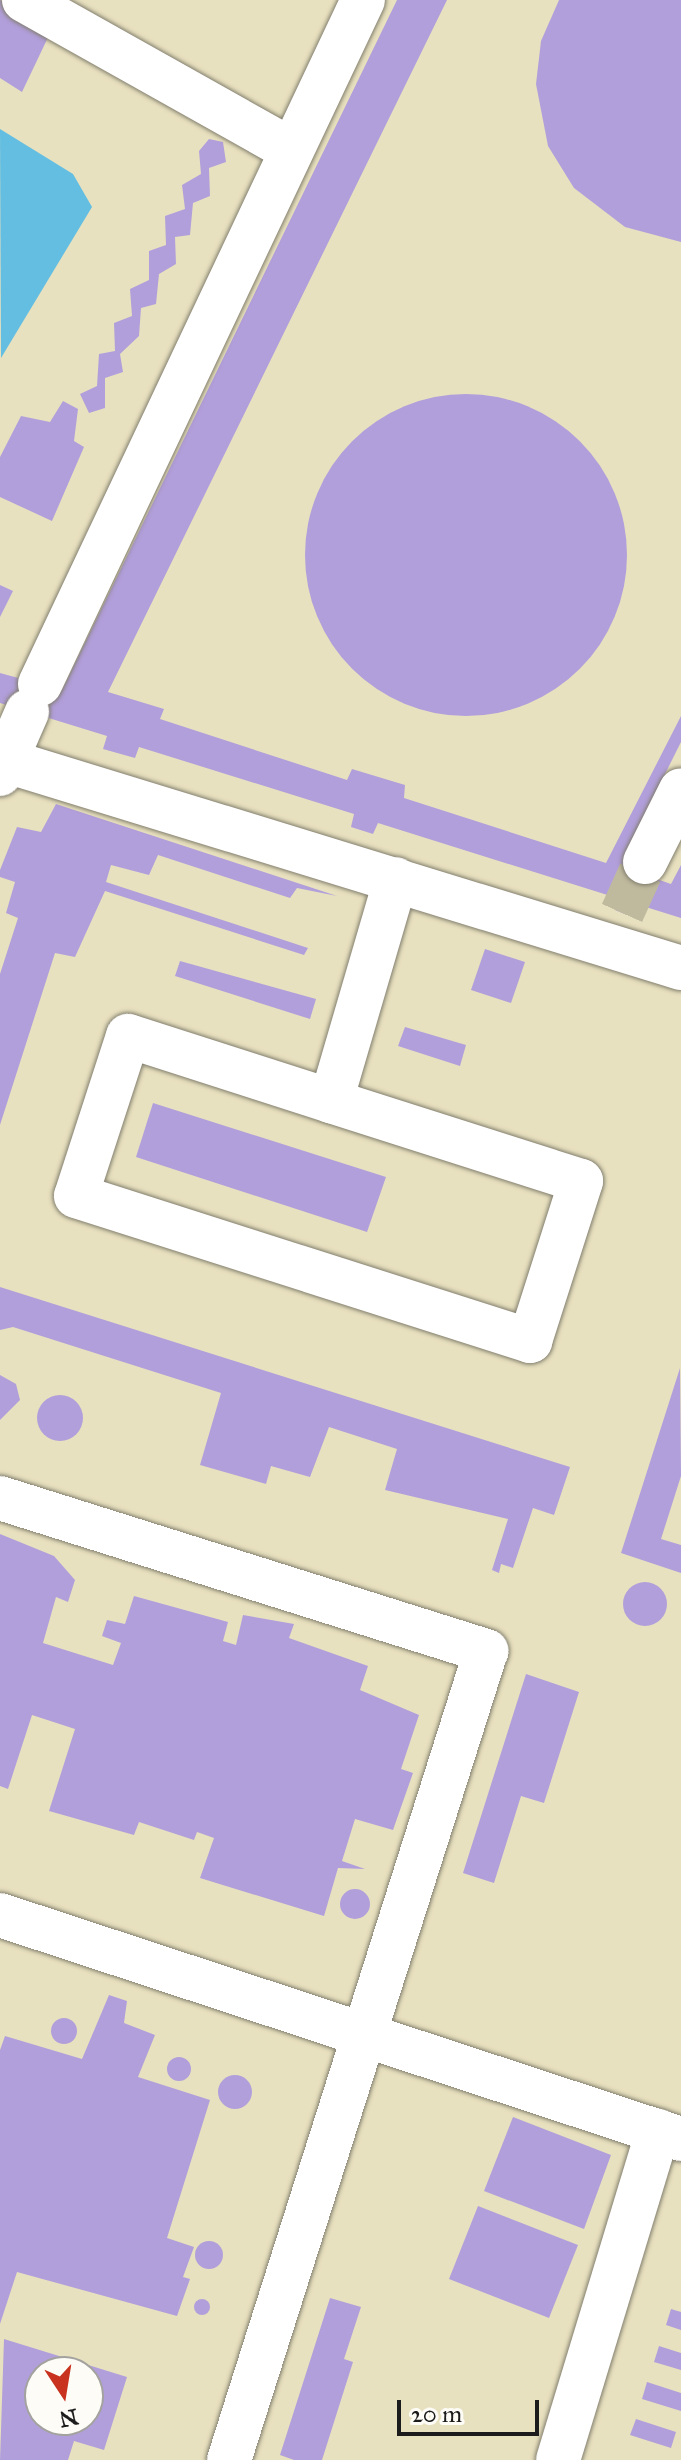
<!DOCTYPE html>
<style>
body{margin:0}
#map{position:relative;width:681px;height:2460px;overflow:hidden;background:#e8e1bf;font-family:"IM FELL Great Primer",serif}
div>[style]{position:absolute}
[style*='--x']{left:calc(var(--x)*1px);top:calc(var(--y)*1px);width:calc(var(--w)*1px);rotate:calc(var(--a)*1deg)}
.water>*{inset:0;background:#63bee1}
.building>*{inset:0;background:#b19fdb}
.round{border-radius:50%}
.minor-tunnel>*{height:44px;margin-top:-22px;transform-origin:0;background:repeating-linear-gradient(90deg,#bfba9e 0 44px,transparent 0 66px)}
.roads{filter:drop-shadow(0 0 2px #827e6e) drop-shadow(0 0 2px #827e6e)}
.minor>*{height:44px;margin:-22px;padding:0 22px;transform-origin:22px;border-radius:22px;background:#fff}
span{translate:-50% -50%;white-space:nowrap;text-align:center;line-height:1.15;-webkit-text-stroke:6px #fdfcf7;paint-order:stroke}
.north{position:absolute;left:24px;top:2356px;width:80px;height:80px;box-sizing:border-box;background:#fdfcf7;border:2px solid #a3a29f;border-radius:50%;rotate:168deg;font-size:22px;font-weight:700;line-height:32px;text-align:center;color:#1c1c1c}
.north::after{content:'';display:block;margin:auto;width:28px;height:36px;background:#c8321e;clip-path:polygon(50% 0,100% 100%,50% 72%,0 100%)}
.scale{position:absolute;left:397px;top:2400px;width:142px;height:36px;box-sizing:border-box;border:4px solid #1c1c1c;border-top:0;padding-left:10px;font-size:24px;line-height:28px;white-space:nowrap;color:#1c1c1c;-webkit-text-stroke:6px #fdfcf7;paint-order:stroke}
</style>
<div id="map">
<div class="water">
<div style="clip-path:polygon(0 129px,73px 174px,92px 207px,1px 358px)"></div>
</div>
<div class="building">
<div style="clip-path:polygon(0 0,52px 29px,22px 92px,0 78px)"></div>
<div style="clip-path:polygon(397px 0,447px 0,108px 692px,164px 709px,160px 719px,347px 780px,352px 769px,405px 785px,404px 798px,606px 863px,681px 716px,681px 742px,630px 844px,645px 875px,671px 884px,681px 865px,681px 918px,633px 903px,627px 915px,615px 910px,617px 898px,378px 823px,373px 834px,351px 827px,354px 814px,139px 747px,135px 758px,103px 749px,107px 736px,0 703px,0 673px,62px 690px)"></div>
<div style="clip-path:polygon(681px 0,681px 242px,625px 227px,574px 188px,548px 146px,536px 84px,541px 41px,559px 0)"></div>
<div style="clip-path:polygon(209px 139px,223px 142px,226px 162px,209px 168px,210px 196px,193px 203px,190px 235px,175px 237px,176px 264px,159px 274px,156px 304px,141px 308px,139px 336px,120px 354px,123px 372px,105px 378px,105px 408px,89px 413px,80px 394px,97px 386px,99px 354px,115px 351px,114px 323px,132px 316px,130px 289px,149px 280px,149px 251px,166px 245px,165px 216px,185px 209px,182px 185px,201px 174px,199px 151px)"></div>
<div class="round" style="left:305px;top:394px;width:322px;height:322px"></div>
<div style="clip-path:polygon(63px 401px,78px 409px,74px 441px,84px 447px,52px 521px,0 497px,0 457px,21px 416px,50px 422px)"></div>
<div style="clip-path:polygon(0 585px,13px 591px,0 617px)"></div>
<div style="clip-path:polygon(56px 804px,337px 896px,297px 888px,290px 898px,158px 855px,149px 875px,111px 865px,106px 882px,308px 948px,304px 955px,105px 891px,75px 957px,55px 953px,0 1125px,0 974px,18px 918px,6px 913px,15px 882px,0 877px,0 870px,17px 827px,41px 832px)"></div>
<div style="clip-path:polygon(485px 949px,525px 962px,511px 1003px,471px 990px)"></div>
<div style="clip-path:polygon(180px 961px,316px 999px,310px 1019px,175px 976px)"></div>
<div style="clip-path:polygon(405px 1027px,466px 1045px,460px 1066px,398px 1046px)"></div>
<div style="clip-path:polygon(153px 1103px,386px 1177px,367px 1232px,136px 1157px)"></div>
<div style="clip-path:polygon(0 1287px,570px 1467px,554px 1515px,533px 1508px,513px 1568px,501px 1564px,499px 1573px,492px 1570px,508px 1519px,385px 1490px,397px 1449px,329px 1427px,310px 1477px,271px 1466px,266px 1484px,200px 1465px,221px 1393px,13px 1327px,0 1330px)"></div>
<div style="clip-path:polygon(680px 1368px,681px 1476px,661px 1539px,681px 1545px,681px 1573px,621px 1553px)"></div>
<div style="clip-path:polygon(0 1375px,16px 1384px,20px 1400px,0 1420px)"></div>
<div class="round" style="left:37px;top:1395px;width:46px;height:46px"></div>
<div style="clip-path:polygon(0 1534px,54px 1556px,75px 1580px,68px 1602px,56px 1597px,43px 1643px,113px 1665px,121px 1643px,102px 1636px,107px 1620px,125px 1624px,134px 1596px,228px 1622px,223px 1641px,236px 1645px,243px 1615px,294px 1624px,289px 1638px,368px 1666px,360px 1690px,419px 1715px,401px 1769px,413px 1773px,393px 1830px,355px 1819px,342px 1861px,365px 1869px,338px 1868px,324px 1916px,200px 1878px,214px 1838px,197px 1832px,194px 1840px,139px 1822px,134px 1835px,49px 1811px,75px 1729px,32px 1715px,8px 1789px,0 1786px)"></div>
<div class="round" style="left:623px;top:1582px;width:44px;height:44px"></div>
<div style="clip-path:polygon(526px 1674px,579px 1692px,544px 1803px,521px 1796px,494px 1883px,463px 1873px)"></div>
<div class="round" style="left:340px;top:1889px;width:30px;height:30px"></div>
<div style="clip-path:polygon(109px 1995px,127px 2001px,124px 2023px,155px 2035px,138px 2077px,210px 2100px,167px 2238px,194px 2247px,183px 2277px,190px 2279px,177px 2316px,17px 2272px,0 2324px,0 2050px,5px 2036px,82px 2059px)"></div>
<div class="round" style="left:51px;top:2018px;width:26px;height:26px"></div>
<div class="round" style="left:167px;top:2057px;width:24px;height:24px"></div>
<div class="round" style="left:218px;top:2075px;width:34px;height:34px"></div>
<div style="clip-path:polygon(513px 2117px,611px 2155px,584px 2229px,484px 2191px)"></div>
<div style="clip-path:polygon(478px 2206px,578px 2245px,549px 2318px,449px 2279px)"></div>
<div class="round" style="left:195px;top:2241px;width:28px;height:28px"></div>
<div style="clip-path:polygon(330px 2298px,361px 2307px,344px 2359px,353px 2362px,322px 2460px,294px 2460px,280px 2455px)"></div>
<div class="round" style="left:194px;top:2299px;width:16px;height:16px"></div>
<div style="clip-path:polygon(671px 2309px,681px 2312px,681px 2330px,666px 2325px)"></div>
<div style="clip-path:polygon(evenodd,4px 2339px,127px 2377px,104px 2450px,74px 2441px,68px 2460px,0 2460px,4px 2339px,40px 2372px,88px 2372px,88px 2420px,40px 2420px,40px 2372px)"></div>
<div style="clip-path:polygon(659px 2346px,681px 2353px,681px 2370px,654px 2362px)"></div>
<div style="clip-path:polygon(647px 2382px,681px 2393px,681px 2411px,642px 2399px)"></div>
<div style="clip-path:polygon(636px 2419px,676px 2432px,671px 2448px,630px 2435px)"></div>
</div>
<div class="minor-tunnel">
<div style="--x:622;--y:913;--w:56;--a:-65.7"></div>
</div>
<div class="roads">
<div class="minor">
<div style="--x:24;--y:0;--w:305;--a:29.3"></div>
<div style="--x:40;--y:684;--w:756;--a:-64.72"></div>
<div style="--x:0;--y:759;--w:712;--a:17.06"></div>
<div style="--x:0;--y:774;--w:68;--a:-66.5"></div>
<div style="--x:645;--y:862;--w:80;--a:-63.4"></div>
<div style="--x:331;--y:1101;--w:213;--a:-162.2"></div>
<div style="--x:128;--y:1036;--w:168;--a:108"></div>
<div style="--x:76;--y:1196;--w:477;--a:17.7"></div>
<div style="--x:530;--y:1341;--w:168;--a:-72.3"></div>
<div style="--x:581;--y:1181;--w:262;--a:-162.3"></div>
<div style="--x:331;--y:1101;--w:231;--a:-73.7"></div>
<div style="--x:0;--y:1498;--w:510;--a:17.47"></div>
<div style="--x:486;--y:1651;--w:849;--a:107.62"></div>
<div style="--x:0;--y:1915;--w:717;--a:18.21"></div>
<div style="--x:558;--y:2460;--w:344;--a:-73.1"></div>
</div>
</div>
<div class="north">N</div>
<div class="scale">20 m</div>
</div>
